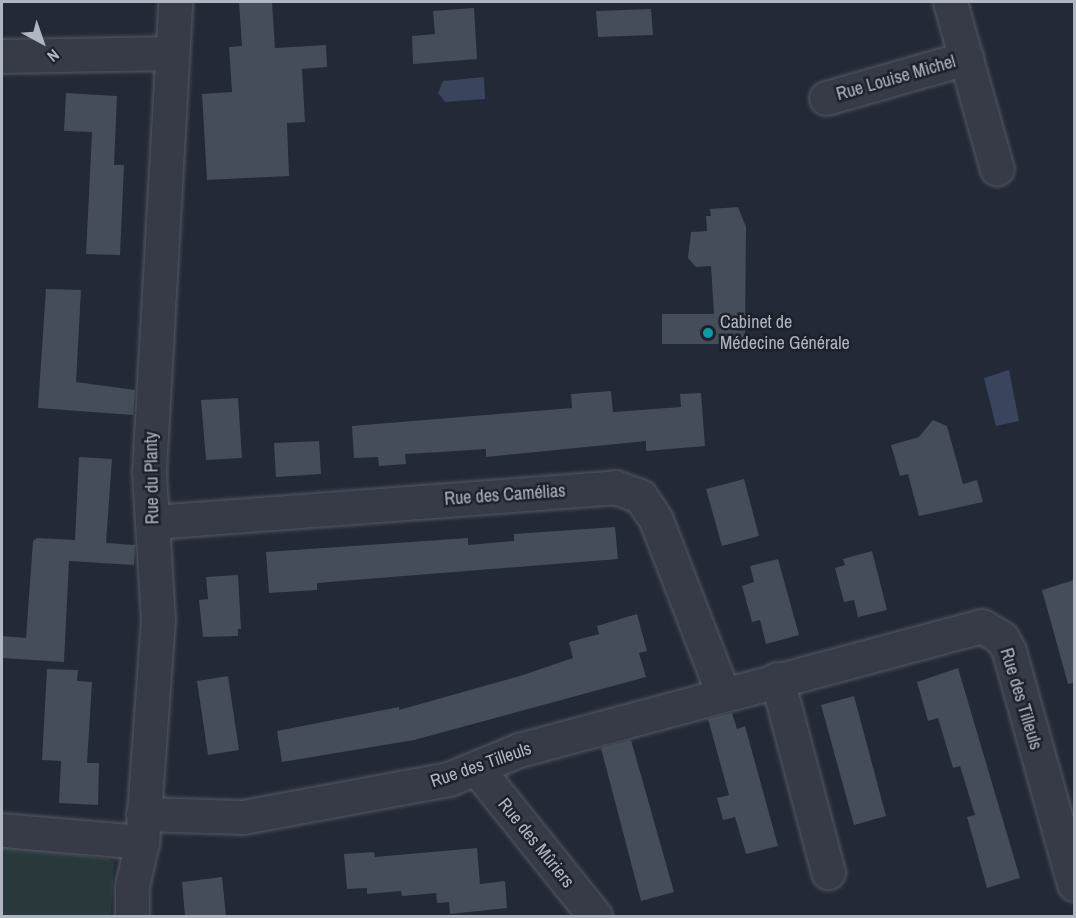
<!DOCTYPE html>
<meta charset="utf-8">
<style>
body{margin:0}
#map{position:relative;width:1076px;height:918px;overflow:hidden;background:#232936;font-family:"Archivo Narrow",sans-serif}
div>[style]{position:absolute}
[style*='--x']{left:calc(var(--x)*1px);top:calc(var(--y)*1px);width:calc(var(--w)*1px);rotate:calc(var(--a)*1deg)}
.green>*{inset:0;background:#29393b}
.water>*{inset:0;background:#3a455d}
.building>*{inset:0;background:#454c5a}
.roads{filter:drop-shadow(0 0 2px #545964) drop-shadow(0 0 2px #545964)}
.minor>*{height:33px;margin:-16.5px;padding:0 16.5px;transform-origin:16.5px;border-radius:16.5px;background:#363b47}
.dots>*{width:16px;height:16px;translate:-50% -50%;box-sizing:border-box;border:3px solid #1c212b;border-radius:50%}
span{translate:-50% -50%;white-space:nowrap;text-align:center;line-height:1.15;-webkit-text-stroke:5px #1c212b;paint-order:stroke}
.street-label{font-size:18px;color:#b1b6c3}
.poi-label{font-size:18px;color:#b1b6c3}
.left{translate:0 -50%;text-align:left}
.frame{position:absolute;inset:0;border:3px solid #b1b6c3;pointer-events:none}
.north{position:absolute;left:12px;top:12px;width:60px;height:60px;-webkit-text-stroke:4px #1c212b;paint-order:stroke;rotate:140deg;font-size:16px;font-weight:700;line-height:24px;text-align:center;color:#b1b6c3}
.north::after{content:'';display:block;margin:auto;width:21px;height:27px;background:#b1b6c3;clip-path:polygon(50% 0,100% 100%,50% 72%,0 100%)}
</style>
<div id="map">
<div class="green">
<div style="clip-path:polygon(2px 846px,109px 859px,114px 863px,111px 916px,2px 916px)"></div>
</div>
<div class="water">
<div style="clip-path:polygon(484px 77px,485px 99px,445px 102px,438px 93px,443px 81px)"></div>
<div style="clip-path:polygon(1009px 370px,1019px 421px,996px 426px,984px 378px)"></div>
</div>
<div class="building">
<div style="clip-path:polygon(239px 2px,272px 2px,275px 48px,326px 45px,327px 67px,302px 69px,305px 122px,287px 123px,289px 176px,207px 180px,202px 94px,232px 92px,229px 47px,242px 46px)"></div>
<div style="clip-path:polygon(474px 8px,477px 59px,413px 64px,412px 36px,435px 34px,433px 11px)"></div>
<div style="clip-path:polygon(651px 9px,653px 35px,598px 37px,596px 11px)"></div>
<div style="clip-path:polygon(66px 93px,117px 96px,114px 165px,124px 165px,120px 255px,86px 254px,92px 132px,64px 131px)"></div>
<div style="clip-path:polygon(738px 207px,746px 227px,745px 344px,662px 344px,662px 314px,714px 314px,711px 266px,696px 267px,688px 258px,691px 232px,707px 231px,706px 216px,711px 216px,710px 209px)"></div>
<div style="clip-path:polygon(46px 289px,81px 290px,76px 382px,135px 390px,133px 415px,38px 408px)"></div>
<div style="clip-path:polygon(611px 391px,613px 412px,681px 407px,680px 394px,701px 393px,705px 446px,646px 451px,646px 441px,486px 457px,486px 449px,441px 452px,405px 454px,406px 464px,379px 466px,378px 457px,354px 458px,352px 426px,572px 408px,571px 394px)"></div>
<div style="clip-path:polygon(238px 398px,242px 458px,206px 460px,201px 400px)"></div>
<div style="clip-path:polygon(933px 420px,947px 426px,963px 484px,977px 480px,983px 502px,919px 516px,908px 474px,900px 476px,891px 445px,919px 437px)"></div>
<div style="clip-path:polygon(319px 441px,321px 474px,276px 477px,274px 443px)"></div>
<div style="clip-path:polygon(79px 457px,112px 459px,106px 543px,135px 545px,134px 565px,69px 561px,64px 662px,2px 658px,2px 636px,26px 638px,33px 541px,37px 538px,75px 540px)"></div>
<div style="clip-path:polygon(744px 479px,759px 536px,722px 546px,706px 489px)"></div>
<div style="clip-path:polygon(615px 527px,618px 559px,317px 583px,317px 590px,269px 593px,266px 552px,468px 538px,468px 545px,514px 541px,514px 534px)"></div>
<div style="clip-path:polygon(872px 551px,887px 610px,858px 617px,854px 600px,844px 602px,835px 568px,845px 565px,843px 559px)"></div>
<div style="clip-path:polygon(778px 559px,799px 635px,766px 644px,760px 620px,752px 622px,742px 586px,754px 582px,750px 566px)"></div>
<div style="clip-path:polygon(238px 575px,241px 629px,238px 629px,238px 636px,203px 637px,199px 600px,208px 599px,206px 577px)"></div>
<div style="clip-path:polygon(1074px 580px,1074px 683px,1068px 684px,1042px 590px)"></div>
<div style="clip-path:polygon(637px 614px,647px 651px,639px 653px,646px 677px,414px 740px,282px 762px,277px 731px,399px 707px,399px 710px,520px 676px,573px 658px,569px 642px,599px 634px,597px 626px)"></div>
<div style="clip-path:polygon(958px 668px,1020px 878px,987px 888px,967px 817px,975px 815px,960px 766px,953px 768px,938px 718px,928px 721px,917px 682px)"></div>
<div style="clip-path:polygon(47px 669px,78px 670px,77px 681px,92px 682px,87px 763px,99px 763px,98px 805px,59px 803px,61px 761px,42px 760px)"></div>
<div style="clip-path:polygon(228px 676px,239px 750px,208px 755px,197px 681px)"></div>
<div style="clip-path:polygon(854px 696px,886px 816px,854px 825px,821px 705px)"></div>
<div style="clip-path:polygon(732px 713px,737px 729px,745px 726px,778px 846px,746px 854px,735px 817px,723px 820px,717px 798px,729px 795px,708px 719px)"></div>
<div style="clip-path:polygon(631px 740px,674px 892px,641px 901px,601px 748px)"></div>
<div style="clip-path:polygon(477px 848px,480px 884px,505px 881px,507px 908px,450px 914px,449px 902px,437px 903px,436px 893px,402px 896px,401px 891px,367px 894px,367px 888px,347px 889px,344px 854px,374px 852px,375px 857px)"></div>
<div style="clip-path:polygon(222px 877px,226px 916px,185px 916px,182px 882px)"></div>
</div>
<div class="roads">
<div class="minor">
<div style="--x:950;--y:2;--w:173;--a:74.3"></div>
<div style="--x:2;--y:56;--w:169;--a:-1"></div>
<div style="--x:826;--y:98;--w:146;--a:-15.9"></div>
<div style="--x:154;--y:522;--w:462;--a:-4.3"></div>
<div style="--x:615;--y:487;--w:27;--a:20"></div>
<div style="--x:640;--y:496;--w:29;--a:56"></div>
<div style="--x:656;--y:520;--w:186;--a:68.9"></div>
<div style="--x:777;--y:679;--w:200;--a:75.2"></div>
<div style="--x:478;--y:770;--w:187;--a:51.3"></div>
<div style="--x:143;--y:814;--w:100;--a:1.7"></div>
<div style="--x:243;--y:817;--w:209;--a:-10.5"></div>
<div style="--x:449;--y:779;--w:76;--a:-22.5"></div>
<div style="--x:519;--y:750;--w:479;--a:-15"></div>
<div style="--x:982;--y:626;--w:23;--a:31"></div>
<div style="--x:1002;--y:638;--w:15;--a:62"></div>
<div style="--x:1009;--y:651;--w:242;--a:74.4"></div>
<div style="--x:2;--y:830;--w:141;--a:4.9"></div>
<div style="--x:132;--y:916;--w:30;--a:-90"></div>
<div style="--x:132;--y:886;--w:45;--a:-77.2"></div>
<div style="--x:142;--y:842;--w:223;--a:-85.9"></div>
<div style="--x:158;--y:620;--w:148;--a:-93.5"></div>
<div style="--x:149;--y:472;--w:471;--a:-86.8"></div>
</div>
</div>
<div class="dots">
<div style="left:708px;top:333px;background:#0f9aa8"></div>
</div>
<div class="street-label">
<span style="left:896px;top:78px;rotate:-16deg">Rue Louise Michel</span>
<span style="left:152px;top:478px;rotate:-91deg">Rue du Planty</span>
<span style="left:505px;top:495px;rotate:-4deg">Rue des Camélias</span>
<span style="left:1021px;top:699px;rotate:73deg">Rue des Tilleuls</span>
<span style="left:481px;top:765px;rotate:-19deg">Rue des Tilleuls</span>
<span style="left:536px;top:843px;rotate:51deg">Rue des Mûriers</span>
</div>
<div class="poi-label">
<span class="left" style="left:720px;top:333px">Cabinet de<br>Médecine Générale</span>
</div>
<div class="frame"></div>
<div class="north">N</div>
</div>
